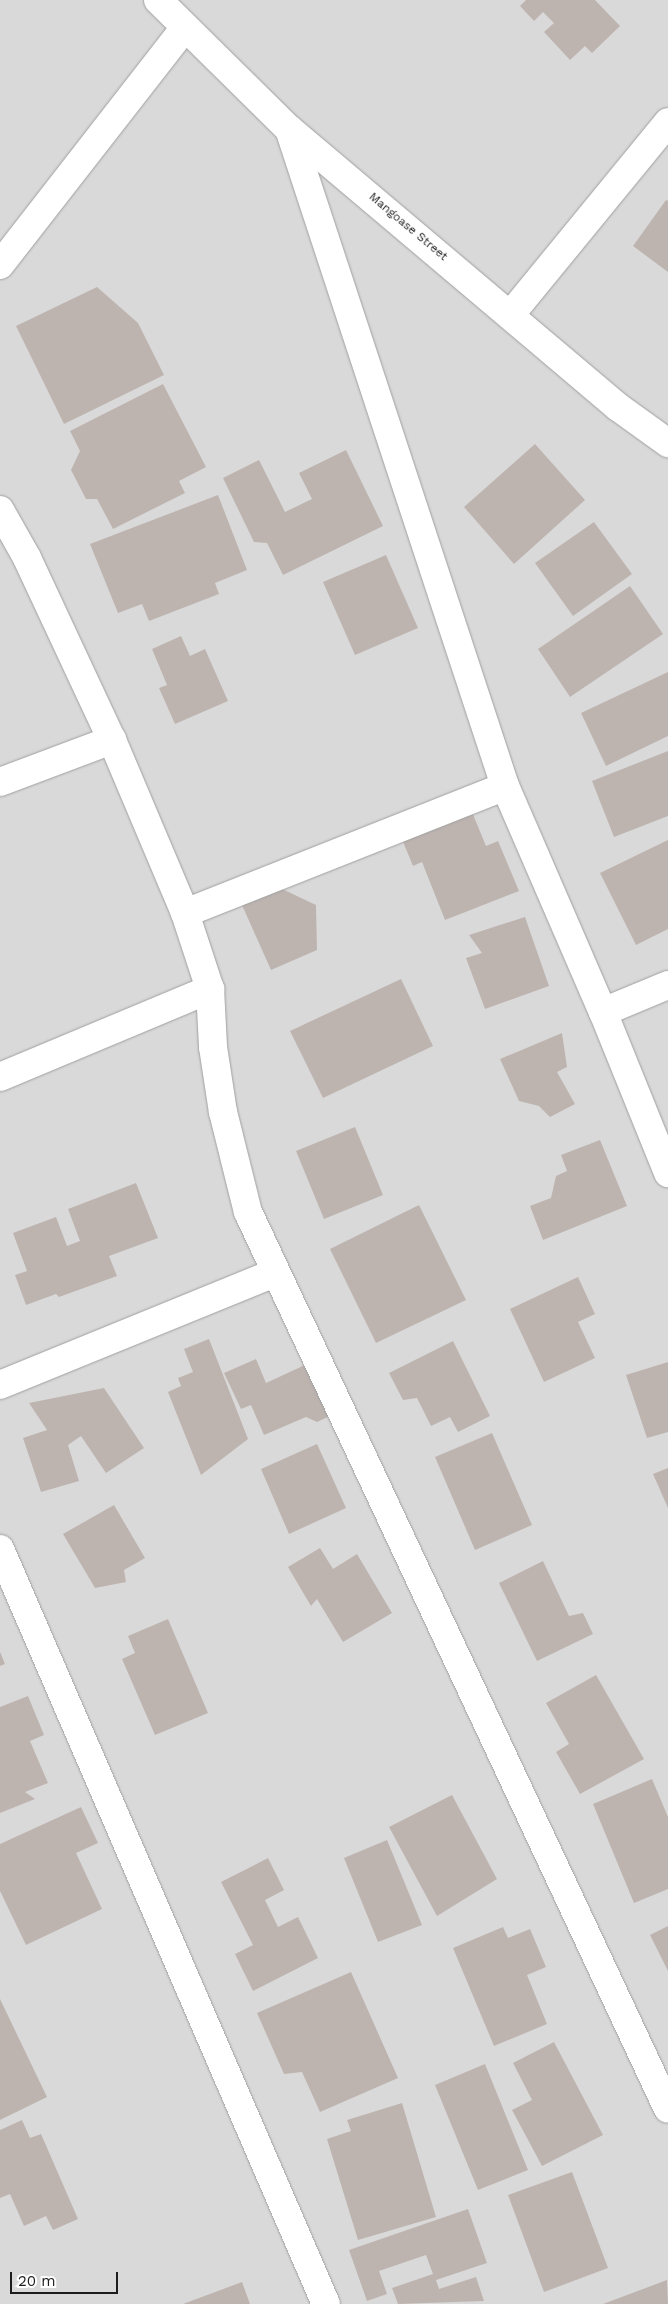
<!DOCTYPE html>
<style>
body{margin:0}
#map{position:relative;width:668px;height:2304px;overflow:hidden;background:#ede9e3;font-family:"Work Sans",sans-serif}
div>[style]{position:absolute}
[style*='--x']{left:calc(var(--x)*1px);top:calc(var(--y)*1px);width:calc(var(--w)*1px);rotate:calc(var(--a)*1deg)}
.residential>*{inset:0;background:#dad9d9}
.building>*{inset:0;background:#bdb4b0}
.roads{filter:drop-shadow(0 0 1px #a0a0a0) drop-shadow(0 0 1px #a0a0a0)}
.street>*{height:28px;margin:-14px;padding:0 14px;transform-origin:14px;border-radius:14px;background:#fff}
span{translate:-50% -50%;white-space:nowrap;text-align:center;line-height:1.15;-webkit-text-stroke:4px #fff;paint-order:stroke}
.street-label{font-size:12px;color:#1c1c1c}
.scale{position:absolute;left:10px;top:2272px;width:108px;height:22px;box-sizing:border-box;border:2px solid #1c1c1c;border-top:0;padding-left:6px;font-size:15px;line-height:18px;white-space:nowrap;color:#1c1c1c;-webkit-text-stroke:4px #fff;paint-order:stroke}
</style>
<div id="map">
<div class="residential">
<div style="clip-path:polygon(0 0,668px 0,668px 2304px,0 2304px)"></div>
</div>
<div class="building">
<div style="clip-path:polygon(526px 0,595px 0,620px 26px,592px 53px,585px 46px,570px 60px,544px 32px,554px 23px,543px 12px,534px 21px,520px 6px)"></div>
<div style="clip-path:polygon(666px 200px,668px 201px,668px 272px,633px 246px)"></div>
<div style="clip-path:polygon(97px 287px,138px 323px,164px 375px,64px 424px,16px 326px)"></div>
<div style="clip-path:polygon(163px 384px,206px 467px,179px 481px,185px 493px,113px 529px,97px 499px,86px 499px,71px 470px,80px 451px,70px 431px)"></div>
<div style="clip-path:polygon(535px 444px,585px 500px,514px 564px,464px 507px)"></div>
<div style="clip-path:polygon(346px 450px,383px 526px,283px 575px,267px 543px,254px 542px,223px 478px,259px 460px,285px 512px,312px 499px,299px 473px)"></div>
<div style="clip-path:polygon(218px 495px,247px 570px,215px 583px,219px 594px,149px 621px,142px 604px,118px 613px,90px 544px)"></div>
<div style="clip-path:polygon(594px 522px,632px 574px,573px 616px,535px 563px)"></div>
<div style="clip-path:polygon(386px 555px,418px 628px,355px 655px,323px 582px)"></div>
<div style="clip-path:polygon(630px 586px,663px 634px,570px 697px,538px 649px)"></div>
<div style="clip-path:polygon(181px 636px,190px 656px,205px 649px,228px 701px,175px 724px,159px 688px,167px 685px,152px 649px)"></div>
<div style="clip-path:polygon(668px 672px,668px 736px,606px 766px,581px 713px)"></div>
<div style="clip-path:polygon(668px 751px,668px 816px,614px 837px,592px 781px)"></div>
<div style="clip-path:polygon(472px 812px,486px 846px,498px 841px,519px 891px,445px 920px,422px 862px,413px 866px,399px 832px)"></div>
<div style="clip-path:polygon(668px 840px,668px 929px,636px 945px,600px 873px)"></div>
<div style="clip-path:polygon(280px 888px,316px 905px,317px 950px,271px 970px,242px 905px)"></div>
<div style="clip-path:polygon(525px 917px,549px 986px,485px 1009px,466px 958px,482px 953px,469px 935px)"></div>
<div style="clip-path:polygon(401px 979px,433px 1046px,323px 1098px,290px 1031px)"></div>
<div style="clip-path:polygon(562px 1033px,567px 1067px,557px 1072px,575px 1104px,550px 1117px,539px 1106px,519px 1101px,500px 1059px)"></div>
<div style="clip-path:polygon(355px 1127px,383px 1195px,324px 1219px,296px 1151px)"></div>
<div style="clip-path:polygon(600px 1140px,627px 1206px,543px 1240px,530px 1206px,551px 1198px,556px 1176px,567px 1171px,561px 1155px)"></div>
<div style="clip-path:polygon(136px 1183px,158px 1238px,109px 1256px,117px 1276px,59px 1297px,56px 1294px,26px 1305px,15px 1275px,27px 1271px,13px 1233px,56px 1217px,67px 1246px,80px 1241px,68px 1209px)"></div>
<div style="clip-path:polygon(419px 1205px,466px 1300px,376px 1343px,330px 1249px)"></div>
<div style="clip-path:polygon(578px 1277px,595px 1314px,578px 1322px,595px 1358px,544px 1382px,510px 1309px)"></div>
<div style="clip-path:polygon(209px 1339px,248px 1439px,201px 1475px,168px 1392px,181px 1386px,178px 1378px,193px 1372px,184px 1349px)"></div>
<div style="clip-path:polygon(453px 1341px,490px 1416px,458px 1432px,450px 1417px,431px 1426px,417px 1398px,403px 1400px,389px 1373px)"></div>
<div style="clip-path:polygon(256px 1359px,266px 1383px,307px 1364px,330px 1416px,317px 1422px,306px 1417px,264px 1435px,251px 1405px,241px 1409px,224px 1373px)"></div>
<div style="clip-path:polygon(668px 1362px,668px 1432px,647px 1438px,626px 1375px)"></div>
<div style="clip-path:polygon(104px 1388px,144px 1448px,106px 1473px,81px 1436px,68px 1445px,79px 1481px,41px 1492px,23px 1438px,47px 1430px,29px 1403px)"></div>
<div style="clip-path:polygon(492px 1433px,532px 1525px,475px 1550px,435px 1457px)"></div>
<div style="clip-path:polygon(317px 1444px,346px 1508px,289px 1534px,261px 1469px)"></div>
<div style="clip-path:polygon(668px 1468px,668px 1508px,653px 1474px)"></div>
<div style="clip-path:polygon(114px 1505px,145px 1558px,124px 1570px,126px 1582px,95px 1588px,63px 1534px)"></div>
<div style="clip-path:polygon(320px 1548px,333px 1569px,357px 1554px,392px 1613px,343px 1642px,317px 1599px,311px 1606px,288px 1567px)"></div>
<div style="clip-path:polygon(543px 1561px,569px 1616px,583px 1613px,593px 1634px,537px 1661px,499px 1583px)"></div>
<div style="clip-path:polygon(168px 1619px,208px 1713px,155px 1735px,122px 1659px,135px 1653px,128px 1636px)"></div>
<div style="clip-path:polygon(0 1652px,5px 1664px,0 1666px)"></div>
<div style="clip-path:polygon(596px 1675px,644px 1759px,580px 1794px,556px 1752px,569px 1744px,546px 1703px)"></div>
<div style="clip-path:polygon(28px 1696px,44px 1735px,30px 1741px,48px 1783px,25px 1792px,35px 1799px,0 1813px,0 1707px)"></div>
<div style="clip-path:polygon(652px 1779px,668px 1817px,668px 1889px,634px 1903px,593px 1804px)"></div>
<div style="clip-path:polygon(452px 1795px,497px 1879px,437px 1916px,389px 1827px)"></div>
<div style="clip-path:polygon(81px 1807px,98px 1843px,76px 1853px,102px 1909px,26px 1945px,0 1891px,0 1844px)"></div>
<div style="clip-path:polygon(387px 1840px,422px 1925px,378px 1942px,344px 1858px)"></div>
<div style="clip-path:polygon(268px 1858px,284px 1890px,265px 1900px,278px 1927px,298px 1917px,318px 1958px,253px 1991px,235px 1954px,253px 1945px,221px 1882px)"></div>
<div style="clip-path:polygon(668px 1926px,668px 1971px,650px 1935px)"></div>
<div style="clip-path:polygon(503px 1927px,508px 1938px,530px 1929px,546px 1967px,527px 1975px,547px 2024px,494px 2046px,453px 1948px)"></div>
<div style="clip-path:polygon(351px 1972px,398px 2078px,320px 2112px,302px 2072px,284px 2074px,257px 2013px)"></div>
<div style="clip-path:polygon(0 1999px,47px 2097px,0 2120px)"></div>
<div style="clip-path:polygon(554px 2042px,603px 2135px,542px 2166px,512px 2110px,532px 2100px,513px 2063px)"></div>
<div style="clip-path:polygon(485px 2064px,528px 2170px,478px 2190px,435px 2085px)"></div>
<div style="clip-path:polygon(402px 2103px,436px 2217px,358px 2240px,327px 2139px,351px 2131px,347px 2120px)"></div>
<div style="clip-path:polygon(22px 2120px,30px 2138px,41px 2134px,78px 2219px,53px 2230px,46px 2216px,24px 2226px,10px 2194px,0 2198px,0 2130px)"></div>
<div style="clip-path:polygon(572px 2172px,608px 2268px,544px 2292px,508px 2195px)"></div>
<div style="clip-path:polygon(468px 2209px,487px 2263px,436px 2280px,439px 2289px,476px 2277px,484px 2301px,398px 2304px,392px 2288px,433px 2274px,426px 2255px,379px 2271px,387px 2294px,367px 2301px,349px 2250px)"></div>
<div style="clip-path:polygon(667px 2280px,668px 2304px,603px 2304px)"></div>
<div style="clip-path:polygon(242px 2282px,250px 2304px,183px 2304px)"></div>
</div>
<div class="roads">
<div class="street">
<div style="--x:158;--y:0;--w:184;--a:44.6"></div>
<div style="--x:289;--y:129;--w:431;--a:40.2"></div>
<div style="--x:618;--y:407;--w:62;--a:35.8"></div>
<div style="--x:289;--y:129;--w:692;--a:71.8"></div>
<div style="--x:505;--y:786;--w:246;--a:66.6"></div>
<div style="--x:603;--y:1012;--w:174;--a:68"></div>
<div style="--x:0;--y:265;--w:299;--a:-52.1"></div>
<div style="--x:511;--y:314;--w:248;--a:-50.7"></div>
<div style="--x:0;--y:510;--w:55;--a:60.6"></div>
<div style="--x:27;--y:558;--w:201;--a:65"></div>
<div style="--x:112;--y:740;--w:188;--a:67.1"></div>
<div style="--x:185;--y:913;--w:80;--a:71.8"></div>
<div style="--x:210;--y:989;--w:58;--a:87"></div>
<div style="--x:213;--y:1047;--w:66;--a:81.3"></div>
<div style="--x:223;--y:1112;--w:103;--a:76"></div>
<div style="--x:248;--y:1212;--w:990;--a:64.91"></div>
<div style="--x:0;--y:782;--w:120;--a:-20.6"></div>
<div style="--x:185;--y:913;--w:344;--a:-21.6"></div>
<div style="--x:603;--y:1012;--w:70;--a:-22.6"></div>
<div style="--x:0;--y:1077;--w:228;--a:-22.7"></div>
<div style="--x:0;--y:1385;--w:297;--a:-22.2"></div>
<div style="--x:0;--y:1549;--w:822;--a:66.65"></div>
</div>
</div>
<div class="street-label">
<span style="left:408px;top:227px;rotate:40deg">Mangoase Street</span>
</div>
<div class="scale">20 m</div>
</div>
